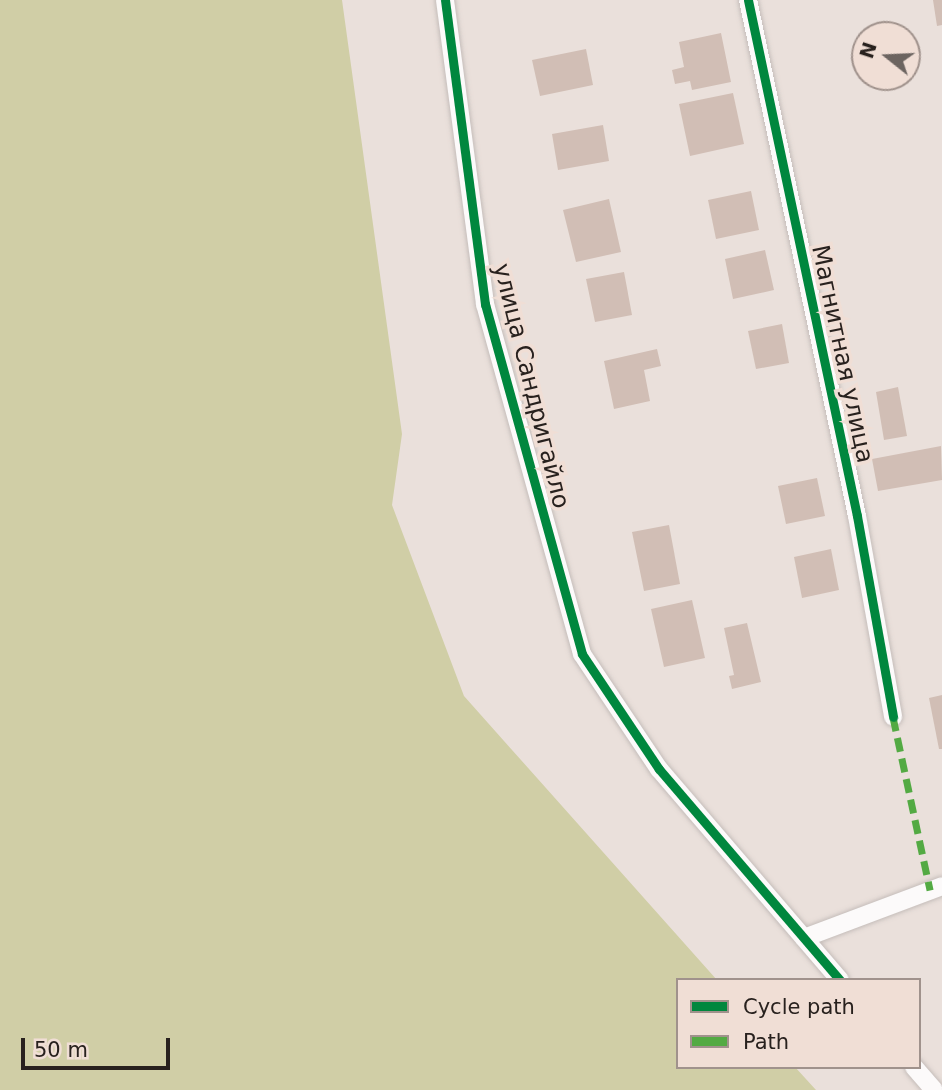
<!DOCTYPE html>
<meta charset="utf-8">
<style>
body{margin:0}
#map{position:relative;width:942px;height:1090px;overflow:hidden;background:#eae0db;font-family:"DejaVu Sans",sans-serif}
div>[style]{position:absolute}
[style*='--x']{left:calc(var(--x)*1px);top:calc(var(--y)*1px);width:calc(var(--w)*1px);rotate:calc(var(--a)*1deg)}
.green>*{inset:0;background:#d0cea6}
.building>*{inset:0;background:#d1beb5}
.roads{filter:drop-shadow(0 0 2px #c5bdba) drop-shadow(0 0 2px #c5bdba)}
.minor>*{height:18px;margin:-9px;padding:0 9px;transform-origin:9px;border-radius:9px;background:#fcfafa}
.quiet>*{height:7px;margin-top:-3.5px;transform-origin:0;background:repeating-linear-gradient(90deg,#53aa43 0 14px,transparent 0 21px)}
.cycleway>*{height:9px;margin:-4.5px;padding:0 4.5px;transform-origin:4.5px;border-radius:4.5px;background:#00873e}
span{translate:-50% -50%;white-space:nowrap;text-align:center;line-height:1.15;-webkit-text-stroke:7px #f0ded5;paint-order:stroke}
.street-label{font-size:24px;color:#28211e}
.legend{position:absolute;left:676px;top:978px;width:245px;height:91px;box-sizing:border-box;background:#f0ded5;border:2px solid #a0928c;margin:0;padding:9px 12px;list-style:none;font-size:21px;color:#28211e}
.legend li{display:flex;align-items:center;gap:14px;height:35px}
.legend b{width:35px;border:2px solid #a0928c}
.north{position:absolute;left:851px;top:21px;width:70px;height:70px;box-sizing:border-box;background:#f0ded5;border:2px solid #a0928c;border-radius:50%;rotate:288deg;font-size:19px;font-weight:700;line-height:28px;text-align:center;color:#28211e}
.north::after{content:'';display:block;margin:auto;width:24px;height:32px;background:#6c6460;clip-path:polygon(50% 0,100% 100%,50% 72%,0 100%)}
.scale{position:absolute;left:21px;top:1038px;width:149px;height:32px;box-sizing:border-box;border:4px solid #28211e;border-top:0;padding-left:9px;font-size:21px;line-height:24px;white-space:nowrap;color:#28211e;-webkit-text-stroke:5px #f0ded5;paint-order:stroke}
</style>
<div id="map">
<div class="green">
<div style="clip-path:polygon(0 0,342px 0,402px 434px,392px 505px,464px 696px,717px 980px,678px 980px,678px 1067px,795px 1067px,816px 1090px,0 1090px)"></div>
</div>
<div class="building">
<div style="clip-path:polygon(933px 0,942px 0,942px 25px,937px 26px)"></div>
<div style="clip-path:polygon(721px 33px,731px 82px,692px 90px,690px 81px,675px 84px,672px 70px,684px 67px,679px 42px)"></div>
<div style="clip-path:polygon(586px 49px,593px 85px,540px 96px,532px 60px)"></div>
<div style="clip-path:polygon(733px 93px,744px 144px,690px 156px,679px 104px)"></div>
<div style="clip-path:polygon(603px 125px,609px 161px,558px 170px,552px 134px)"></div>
<div style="clip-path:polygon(751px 191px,759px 230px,716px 239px,708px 200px)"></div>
<div style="clip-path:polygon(609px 199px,621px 252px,576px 262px,563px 210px)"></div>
<div style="clip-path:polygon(765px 250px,774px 290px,733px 299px,725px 259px)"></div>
<div style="clip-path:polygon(624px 272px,632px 315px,595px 322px,586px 279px)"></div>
<div style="clip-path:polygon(782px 324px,789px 363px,756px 369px,748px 331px)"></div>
<div style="clip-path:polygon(657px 349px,661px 366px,644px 370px,650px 401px,614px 409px,604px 361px)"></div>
<div style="clip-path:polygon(898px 387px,907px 436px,884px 440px,876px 392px)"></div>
<div style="clip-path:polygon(941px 446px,942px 480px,878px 491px,872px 459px)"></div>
<div style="clip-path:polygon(817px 478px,825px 516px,786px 524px,778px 486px)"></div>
<div style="clip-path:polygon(669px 525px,680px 584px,644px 591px,632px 532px)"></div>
<div style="clip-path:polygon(831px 549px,839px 590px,802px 598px,794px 557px)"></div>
<div style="clip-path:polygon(692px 600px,705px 658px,664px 667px,651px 609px)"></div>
<div style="clip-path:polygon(747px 623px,761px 682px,732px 689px,729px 676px,734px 675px,724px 628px)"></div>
<div style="clip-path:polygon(942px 695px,942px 749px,939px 749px,929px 698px)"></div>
</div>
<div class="roads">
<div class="minor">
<div style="--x:445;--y:0;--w:307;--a:82.5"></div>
<div style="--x:485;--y:304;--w:363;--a:74.5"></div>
<div style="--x:582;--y:654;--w:138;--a:56.2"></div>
<div style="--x:659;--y:769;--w:278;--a:49.4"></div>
<div style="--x:748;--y:0;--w:527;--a:78.07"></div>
<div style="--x:857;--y:516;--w:204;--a:79.8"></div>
<div style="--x:804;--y:938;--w:147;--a:-20.6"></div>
<div style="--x:914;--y:1067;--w:30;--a:49"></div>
</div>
</div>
<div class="quiet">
<div style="--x:893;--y:717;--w:177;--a:77.9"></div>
</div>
<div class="cycleway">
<div style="--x:445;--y:0;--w:307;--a:82.5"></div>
<div style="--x:485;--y:304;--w:363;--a:74.5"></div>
<div style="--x:582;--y:654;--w:138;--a:56.2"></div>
<div style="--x:659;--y:769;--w:278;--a:49.4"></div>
<div style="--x:748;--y:0;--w:527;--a:78.07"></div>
<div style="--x:857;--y:516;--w:204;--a:79.8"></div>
</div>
<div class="street-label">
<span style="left:842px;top:354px;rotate:78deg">Магнитная улица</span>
<span style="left:531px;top:386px;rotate:76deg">улица Сандригайло</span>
</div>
<ul class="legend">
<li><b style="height:9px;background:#00873e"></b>Cycle path</li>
<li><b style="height:9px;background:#53aa43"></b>Path</li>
</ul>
<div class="north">N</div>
<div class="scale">50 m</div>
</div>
